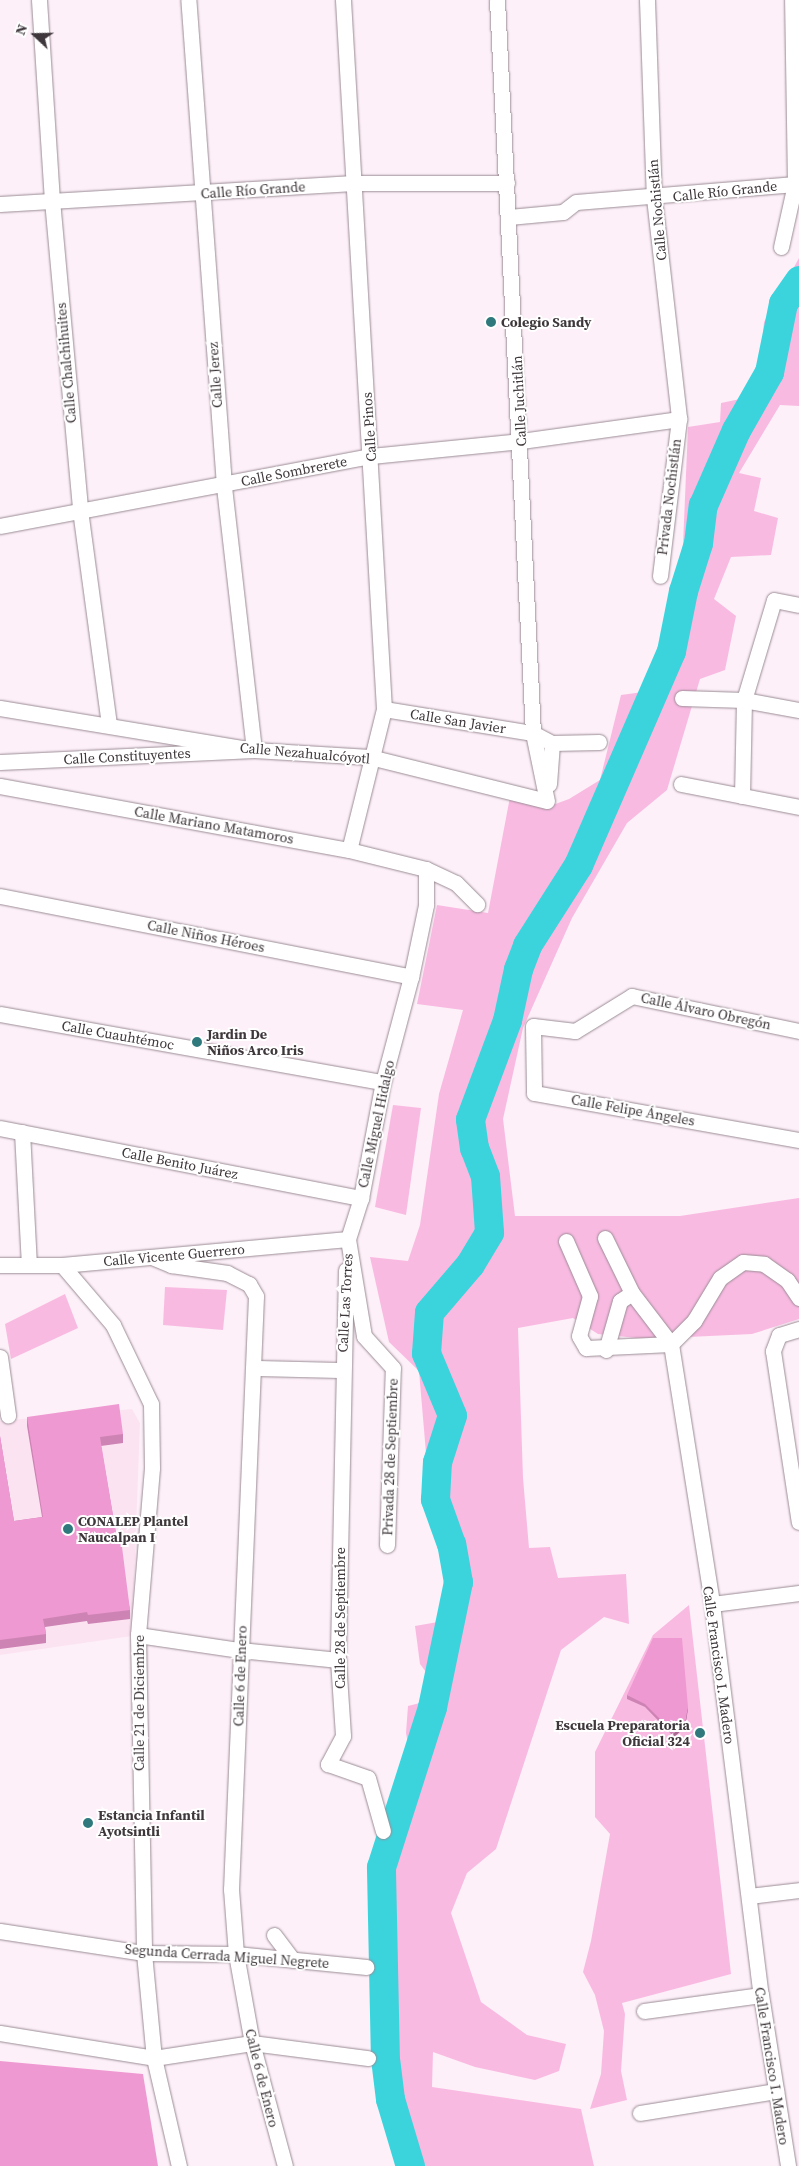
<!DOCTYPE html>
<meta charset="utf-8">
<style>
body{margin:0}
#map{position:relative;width:799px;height:2166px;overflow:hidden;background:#fdf0f8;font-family:"Source Serif 4",serif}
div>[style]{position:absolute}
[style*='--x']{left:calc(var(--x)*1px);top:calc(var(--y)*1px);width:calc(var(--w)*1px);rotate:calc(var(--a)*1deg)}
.built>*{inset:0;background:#fce3f2}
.green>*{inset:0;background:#f9bae2}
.river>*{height:29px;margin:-14.5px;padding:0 14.5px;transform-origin:14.5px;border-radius:14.5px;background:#3bd4dd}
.roads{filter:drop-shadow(0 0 1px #9b8c95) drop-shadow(0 0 1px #9b8c95)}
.street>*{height:15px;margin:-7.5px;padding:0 7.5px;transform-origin:7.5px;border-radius:7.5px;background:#fff}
.wall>*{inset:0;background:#cd84b4}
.shaded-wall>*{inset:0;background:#a76b92}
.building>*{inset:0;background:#ee99d1}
.dots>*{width:14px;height:14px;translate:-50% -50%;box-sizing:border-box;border:2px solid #fff;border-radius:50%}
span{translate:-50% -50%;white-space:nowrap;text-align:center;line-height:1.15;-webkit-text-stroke:4px #fff;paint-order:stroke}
.street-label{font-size:14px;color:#3e373b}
.poi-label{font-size:14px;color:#3e373b;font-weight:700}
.left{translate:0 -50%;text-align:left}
.right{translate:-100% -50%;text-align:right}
.north{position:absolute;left:10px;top:10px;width:50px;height:50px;-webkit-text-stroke:4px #fff;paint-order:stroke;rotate:291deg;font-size:14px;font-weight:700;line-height:20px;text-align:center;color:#3e373b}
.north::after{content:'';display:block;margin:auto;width:18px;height:22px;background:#3e373b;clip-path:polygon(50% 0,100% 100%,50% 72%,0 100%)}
</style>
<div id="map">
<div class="built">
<div style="clip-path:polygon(132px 1409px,140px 1423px,132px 1636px,0 1655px,0 1421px)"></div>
</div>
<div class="green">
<div style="clip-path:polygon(799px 258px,799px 406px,780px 405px,739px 473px,761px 478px,754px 511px,778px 518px,771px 555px,731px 557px,714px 599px,736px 616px,725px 670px,700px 679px,667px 790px,627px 823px,572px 918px,523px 1028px,503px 1119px,515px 1216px,680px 1216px,799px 1198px,799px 1319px,752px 1334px,646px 1339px,598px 1334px,573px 1318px,518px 1328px,523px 1478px,529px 1548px,550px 1547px,558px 1578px,626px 1574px,629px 1624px,604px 1617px,561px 1650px,496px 1849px,467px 1873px,451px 1913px,481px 2002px,527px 2035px,566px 2044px,559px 2071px,535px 2080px,475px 2067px,433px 2052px,432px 2087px,581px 2109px,594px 2166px,416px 2166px,388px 2087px,392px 1980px,388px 1887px,418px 1797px,406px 1733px,408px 1706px,424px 1702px,432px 1680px,420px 1664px,415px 1626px,455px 1619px,453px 1581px,430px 1500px,419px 1371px,389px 1342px,370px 1257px,408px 1261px,420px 1225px,439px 1094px,463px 1010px,417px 1004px,437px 905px,488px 913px,510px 797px,550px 806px,569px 799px,600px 780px,621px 695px,643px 692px,665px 628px,683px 545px,688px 427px,720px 422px,721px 403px,745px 398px,759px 375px,764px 322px)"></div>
<div style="clip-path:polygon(393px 1105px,421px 1108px,406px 1215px,375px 1207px)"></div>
<div style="clip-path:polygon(165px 1287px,227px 1290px,223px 1330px,163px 1325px)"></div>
<div style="clip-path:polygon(65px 1294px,78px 1328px,11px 1359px,5px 1324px)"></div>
<div style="clip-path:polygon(689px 1605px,731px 1974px,622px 2003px,625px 2014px,621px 2071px,627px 2100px,590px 2109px,601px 2074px,604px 2031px,595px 1995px,583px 1972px,591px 1941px,610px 1834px,595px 1817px,595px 1752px,653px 1635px)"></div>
</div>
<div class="river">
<div style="--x:410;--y:2166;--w:70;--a:-106.6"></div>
<div style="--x:390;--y:2099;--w:38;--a:-97"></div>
<div style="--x:385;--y:2061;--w:194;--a:-91.2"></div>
<div style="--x:381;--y:1867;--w:168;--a:-72.3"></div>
<div style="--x:432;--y:1707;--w:128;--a:-78.3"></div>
<div style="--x:458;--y:1582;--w:39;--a:-100"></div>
<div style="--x:451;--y:1544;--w:48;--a:-109.6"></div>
<div style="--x:435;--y:1499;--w:37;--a:-87"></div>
<div style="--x:437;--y:1462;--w:49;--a:-72.3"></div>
<div style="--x:452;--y:1415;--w:67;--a:-112.8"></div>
<div style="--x:426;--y:1353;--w:41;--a:-85.8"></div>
<div style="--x:429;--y:1312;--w:63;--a:-49.5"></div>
<div style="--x:470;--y:1264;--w:37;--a:-59"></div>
<div style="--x:489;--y:1232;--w:56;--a:-94.1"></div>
<div style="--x:485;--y:1176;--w:30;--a:-111"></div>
<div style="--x:474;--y:1148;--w:29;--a:-98"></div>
<div style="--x:470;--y:1119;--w:106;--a:-69.5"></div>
<div style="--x:507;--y:1020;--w:52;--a:-77.8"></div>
<div style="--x:518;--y:969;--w:26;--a:-69"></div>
<div style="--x:527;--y:945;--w:95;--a:-57.5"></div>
<div style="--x:578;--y:865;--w:233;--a:-66.5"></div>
<div style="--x:671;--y:651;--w:61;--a:-78.7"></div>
<div style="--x:683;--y:591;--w:50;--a:-72.6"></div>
<div style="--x:698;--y:543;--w:38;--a:-83"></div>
<div style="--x:703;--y:505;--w:82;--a:-66.3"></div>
<div style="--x:736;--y:430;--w:67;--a:-60.4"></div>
<div style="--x:769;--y:372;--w:70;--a:-78.5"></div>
<div style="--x:783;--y:303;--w:28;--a:-55"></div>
</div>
<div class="roads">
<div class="street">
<div style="--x:39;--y:0;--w:200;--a:86.3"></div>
<div style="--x:52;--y:200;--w:311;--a:84.8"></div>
<div style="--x:80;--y:510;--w:216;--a:82.3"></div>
<div style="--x:343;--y:0;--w:710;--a:86.69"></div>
<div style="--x:384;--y:709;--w:145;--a:103.9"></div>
<div style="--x:497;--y:0;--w:734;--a:87.19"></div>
<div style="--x:533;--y:733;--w:69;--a:78.4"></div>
<div style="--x:647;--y:0;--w:198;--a:88"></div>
<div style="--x:654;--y:198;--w:222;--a:83.5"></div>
<div style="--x:679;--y:419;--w:158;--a:96.9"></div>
<div style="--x:0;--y:204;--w:354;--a:-3.4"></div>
<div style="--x:353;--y:183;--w:154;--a:0"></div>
<div style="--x:509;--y:217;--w:54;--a:-5.3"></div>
<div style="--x:563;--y:212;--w:16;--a:-38"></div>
<div style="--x:576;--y:202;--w:220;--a:-4.7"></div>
<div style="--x:781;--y:247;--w:65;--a:-77.5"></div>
<div style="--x:795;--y:184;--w:184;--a:-90.9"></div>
<div style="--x:0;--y:526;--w:378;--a:-10.7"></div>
<div style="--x:371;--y:456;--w:151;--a:-5.7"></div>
<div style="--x:521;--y:441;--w:160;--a:-7.9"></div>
<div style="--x:682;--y:698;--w:62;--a:1.8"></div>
<div style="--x:744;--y:700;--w:56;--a:10.3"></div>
<div style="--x:0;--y:708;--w:257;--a:9.4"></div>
<div style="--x:254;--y:750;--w:116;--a:3.5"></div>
<div style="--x:370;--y:757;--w:182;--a:14"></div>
<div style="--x:384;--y:709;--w:151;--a:9.2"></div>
<div style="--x:533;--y:733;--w:21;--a:28"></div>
<div style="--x:552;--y:743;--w:47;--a:-1.2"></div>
<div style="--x:0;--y:762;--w:254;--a:-2.7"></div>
<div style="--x:254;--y:750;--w:267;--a:-96.5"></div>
<div style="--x:224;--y:485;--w:486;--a:-94.2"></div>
<div style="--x:549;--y:784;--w:41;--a:-85.8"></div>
<div style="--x:681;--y:784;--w:120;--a:11"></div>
<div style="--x:0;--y:786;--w:355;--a:10.4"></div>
<div style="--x:349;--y:850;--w:79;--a:13.9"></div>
<div style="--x:426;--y:869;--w:33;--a:25"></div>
<div style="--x:456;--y:883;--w:30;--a:45"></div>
<div style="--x:742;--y:796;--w:96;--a:-88.8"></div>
<div style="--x:744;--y:700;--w:104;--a:-73.3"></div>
<div style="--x:774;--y:600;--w:25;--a:11"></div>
<div style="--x:0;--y:896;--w:419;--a:11.1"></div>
<div style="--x:0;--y:1014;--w:389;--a:10.1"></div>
<div style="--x:799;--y:1031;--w:171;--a:-168.2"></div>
<div style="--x:632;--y:996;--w:67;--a:148.4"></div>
<div style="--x:575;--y:1031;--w:42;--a:-173.2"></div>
<div style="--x:533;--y:1026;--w:67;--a:89.1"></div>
<div style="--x:534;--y:1093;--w:269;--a:10.1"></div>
<div style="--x:0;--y:1128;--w:368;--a:11"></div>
<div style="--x:22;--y:1132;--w:132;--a:87"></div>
<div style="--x:605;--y:1238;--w:61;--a:63.9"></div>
<div style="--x:632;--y:1293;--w:64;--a:52.6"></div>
<div style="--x:671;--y:1344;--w:263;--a:81"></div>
<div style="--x:712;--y:1604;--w:394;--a:82.9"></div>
<div style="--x:761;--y:1995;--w:173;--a:81"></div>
<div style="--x:566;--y:1241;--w:60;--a:66.4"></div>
<div style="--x:590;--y:1296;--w:41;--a:105.4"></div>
<div style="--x:579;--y:1336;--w:14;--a:60"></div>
<div style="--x:586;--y:1348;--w:85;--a:-2.7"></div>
<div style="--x:152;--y:1257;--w:21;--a:23"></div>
<div style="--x:171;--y:1265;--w:57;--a:8.1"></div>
<div style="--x:227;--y:1273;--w:25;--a:27"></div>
<div style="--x:249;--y:1284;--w:14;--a:60"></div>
<div style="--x:256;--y:1296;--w:594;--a:92.41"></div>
<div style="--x:231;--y:1889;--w:65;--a:85.6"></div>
<div style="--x:236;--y:1954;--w:90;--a:79.8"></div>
<div style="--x:252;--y:2043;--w:127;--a:75"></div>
<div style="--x:0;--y:1265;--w:62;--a:0"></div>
<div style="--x:62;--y:1265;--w:287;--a:-5.2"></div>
<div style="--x:62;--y:1265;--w:79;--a:49.6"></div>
<div style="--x:113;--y:1325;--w:88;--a:64.3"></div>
<div style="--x:151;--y:1404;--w:64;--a:89.1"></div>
<div style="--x:152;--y:1468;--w:168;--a:94.8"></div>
<div style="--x:138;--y:1635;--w:318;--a:88.9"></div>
<div style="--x:144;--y:1953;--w:105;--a:84.6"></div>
<div style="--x:154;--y:2058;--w:111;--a:77"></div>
<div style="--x:346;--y:1270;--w:390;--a:91.2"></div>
<div style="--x:338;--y:1660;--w:76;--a:86.2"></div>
<div style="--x:343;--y:1736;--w:32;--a:118"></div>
<div style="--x:328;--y:1764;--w:42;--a:19.3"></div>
<div style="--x:368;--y:1778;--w:55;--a:74.2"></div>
<div style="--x:799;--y:1329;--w:21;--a:163"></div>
<div style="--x:779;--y:1335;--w:17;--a:111"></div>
<div style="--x:773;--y:1351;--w:173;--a:81.4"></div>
<div style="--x:671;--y:1344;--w:33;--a:-45"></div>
<div style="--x:694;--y:1321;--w:50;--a:-58.8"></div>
<div style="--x:720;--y:1278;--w:28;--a:-35"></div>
<div style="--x:743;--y:1262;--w:21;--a:5"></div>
<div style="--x:764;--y:1264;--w:28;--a:35"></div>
<div style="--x:787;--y:1280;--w:22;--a:56"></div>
<div style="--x:606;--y:1350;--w:51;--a:-74.1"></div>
<div style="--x:620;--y:1301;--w:14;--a:-34"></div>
<div style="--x:0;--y:1357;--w:59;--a:82.1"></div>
<div style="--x:255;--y:1368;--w:87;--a:1.3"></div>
<div style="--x:387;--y:1545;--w:177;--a:-88.1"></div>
<div style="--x:393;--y:1368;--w:43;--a:-132.2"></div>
<div style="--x:364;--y:1336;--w:98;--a:-99.4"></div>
<div style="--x:348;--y:1239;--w:43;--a:-72.4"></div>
<div style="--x:361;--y:1198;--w:118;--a:-79.3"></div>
<div style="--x:383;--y:1082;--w:109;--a:-75.1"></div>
<div style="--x:411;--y:977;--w:74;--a:-78.2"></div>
<div style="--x:426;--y:905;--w:36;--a:-90"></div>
<div style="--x:712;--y:1604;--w:88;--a:-7.2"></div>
<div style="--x:138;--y:1635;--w:103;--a:8.4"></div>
<div style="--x:240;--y:1650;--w:99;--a:5.8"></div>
<div style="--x:749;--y:1896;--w:50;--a:-6.8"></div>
<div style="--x:0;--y:1931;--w:146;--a:8.7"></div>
<div style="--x:144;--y:1953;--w:92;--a:0.6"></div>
<div style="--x:236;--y:1954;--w:131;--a:5.7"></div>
<div style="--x:274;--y:1935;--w:31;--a:53"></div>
<div style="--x:644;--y:2011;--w:118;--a:-7.8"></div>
<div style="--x:0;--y:2033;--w:156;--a:9.2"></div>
<div style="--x:154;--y:2058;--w:99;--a:-8.7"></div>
<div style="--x:252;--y:2043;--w:117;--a:7.4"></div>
<div style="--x:640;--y:2113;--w:138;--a:-9.2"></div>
</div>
</div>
<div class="wall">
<div style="clip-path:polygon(27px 1417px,123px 1434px,123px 1443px,101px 1446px,117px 1539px,130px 1610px,130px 1619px,88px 1624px,87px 1621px,45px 1627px,46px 1634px,46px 1643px,0 1649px,0 1436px,14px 1521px,42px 1517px,27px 1426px)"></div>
<div style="clip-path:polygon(627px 1695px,688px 1710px,685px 1727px,674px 1737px,645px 1707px,627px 1699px)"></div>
</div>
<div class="shaded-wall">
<div style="clip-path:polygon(688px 1707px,685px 1727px,674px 1737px,674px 1733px)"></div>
</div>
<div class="building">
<div style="clip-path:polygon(119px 1404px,123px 1434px,100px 1437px,117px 1539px,121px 1539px,130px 1610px,88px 1615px,87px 1612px,43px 1619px,46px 1634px,0 1640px,0 1436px,14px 1521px,43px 1517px,27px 1417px)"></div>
<div style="clip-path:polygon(653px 1638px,682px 1638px,688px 1707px,685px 1724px,674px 1733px,645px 1704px,627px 1695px)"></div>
<div style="clip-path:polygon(0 2061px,143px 2074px,158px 2166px,0 2166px)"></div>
</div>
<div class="dots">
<div style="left:491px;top:322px;background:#2f797d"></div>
<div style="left:197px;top:1042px;background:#2f797d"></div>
<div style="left:68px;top:1529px;background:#2f797d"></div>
<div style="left:700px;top:1733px;background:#2f797d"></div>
<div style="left:88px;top:1823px;background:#2f797d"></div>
</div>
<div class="street-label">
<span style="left:253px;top:190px;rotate:-4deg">Calle Río Grande</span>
<span style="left:725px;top:191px;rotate:-6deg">Calle Río Grande</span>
<span style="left:657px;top:210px;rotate:-95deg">Calle Nochistlán</span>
<span style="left:66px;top:363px;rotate:-95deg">Calle Chalchihuites</span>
<span style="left:215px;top:375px;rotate:-94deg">Calle Jerez</span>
<span style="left:519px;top:401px;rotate:-93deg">Calle Juchitlán</span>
<span style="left:369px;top:427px;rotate:-94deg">Calle Pinos</span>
<span style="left:294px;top:471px;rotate:-11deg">Calle Sombrerete</span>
<span style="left:669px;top:497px;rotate:-83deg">Privada Nochistlán</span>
<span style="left:458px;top:721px;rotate:9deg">Calle San Javier</span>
<span style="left:305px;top:753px;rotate:5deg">Calle Nezahualcóyotl</span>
<span style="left:127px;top:756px;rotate:-3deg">Calle Constituyentes</span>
<span style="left:214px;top:825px;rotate:10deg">Calle Mariano Matamoros</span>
<span style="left:206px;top:936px;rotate:11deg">Calle Niños Héroes</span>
<span style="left:706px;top:1011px;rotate:12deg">Calle Álvaro Obregón</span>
<span style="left:118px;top:1035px;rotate:10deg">Calle Cuauhtémoc</span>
<span style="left:633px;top:1110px;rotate:10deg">Calle Felipe Ángeles</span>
<span style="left:376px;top:1124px;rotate:-78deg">Calle Miguel Hidalgo</span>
<span style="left:180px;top:1163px;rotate:11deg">Calle Benito Juárez</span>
<span style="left:174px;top:1255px;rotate:-5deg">Calle Vicente Guerrero</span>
<span style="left:345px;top:1303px;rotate:-87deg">Calle Las Torres</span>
<span style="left:390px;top:1457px;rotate:-88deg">Privada 28 de Septiembre</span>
<span style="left:340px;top:1618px;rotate:-90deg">Calle 28 de Septiembre</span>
<span style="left:719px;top:1665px;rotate:82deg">Calle Francisco I. Madero</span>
<span style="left:240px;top:1676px;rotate:-88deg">Calle 6 de Enero</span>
<span style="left:139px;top:1703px;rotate:-90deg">Calle 21 de Diciembre</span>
<span style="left:227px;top:1956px;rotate:4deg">Segunda Cerrada Miguel Negrete</span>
<span style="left:772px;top:2066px;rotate:81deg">Calle Francisco I. Madero</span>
<span style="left:262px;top:2078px;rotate:76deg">Calle 6 de Enero</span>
</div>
<div class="poi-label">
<span class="left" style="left:501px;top:322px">Colegio Sandy</span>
<span class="left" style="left:207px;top:1042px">Jardin De<br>Niños Arco Iris</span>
<span class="left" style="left:78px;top:1529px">CONALEP Plantel<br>Naucalpan I</span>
<span class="right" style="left:690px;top:1733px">Escuela Preparatoria<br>Oficial 324</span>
<span class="left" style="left:98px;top:1823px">Estancia Infantil<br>Ayotsintli</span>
</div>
<div class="north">N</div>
</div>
